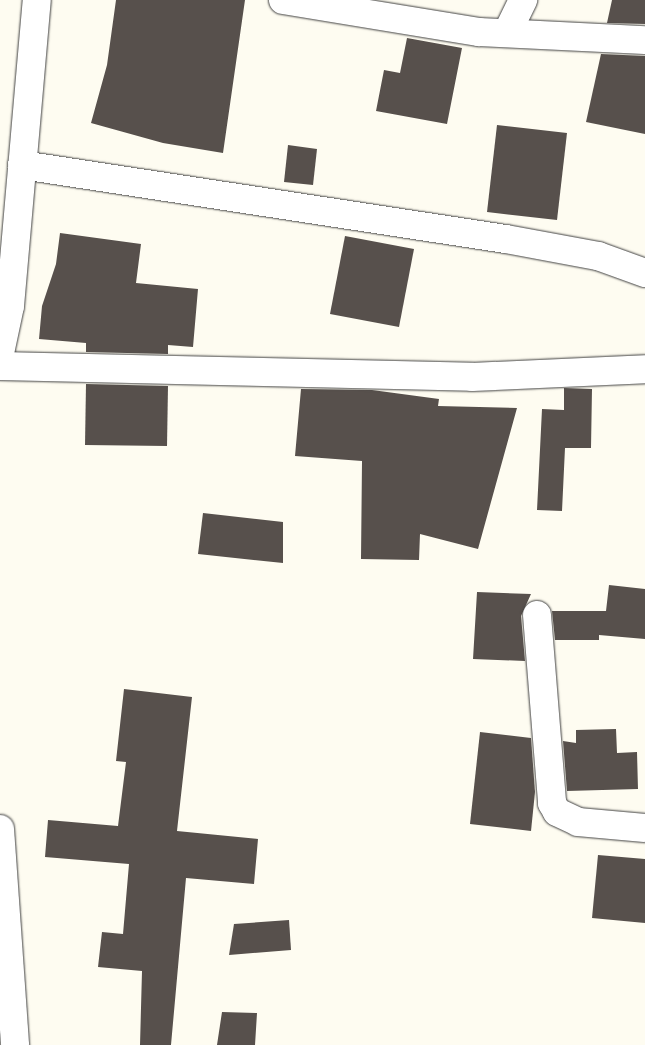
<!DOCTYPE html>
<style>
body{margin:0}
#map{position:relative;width:645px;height:1045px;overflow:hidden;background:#fefcf1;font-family:"Crimson Pro",serif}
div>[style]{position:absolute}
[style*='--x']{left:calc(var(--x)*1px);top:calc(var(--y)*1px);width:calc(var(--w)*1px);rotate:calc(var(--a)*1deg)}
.building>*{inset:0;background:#57504c}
.roads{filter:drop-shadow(0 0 1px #424242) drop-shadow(0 0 1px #424242)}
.minor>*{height:28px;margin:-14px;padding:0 14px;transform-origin:14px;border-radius:14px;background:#fff}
span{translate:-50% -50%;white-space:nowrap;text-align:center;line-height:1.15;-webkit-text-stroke:5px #fff;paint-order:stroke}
</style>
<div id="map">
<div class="building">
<div style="clip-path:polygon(116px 0,245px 0,223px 153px,163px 143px,91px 123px,107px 65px)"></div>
<div style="clip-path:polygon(612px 0,645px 0,645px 24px,607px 23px)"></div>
<div style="clip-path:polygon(407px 38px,462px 48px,447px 124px,376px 111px,384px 70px,400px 73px)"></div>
<div style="clip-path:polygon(601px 54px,645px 56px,645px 134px,586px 122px)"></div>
<div style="clip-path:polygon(497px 125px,567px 133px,557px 220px,487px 212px)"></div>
<div style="clip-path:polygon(288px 145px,317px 149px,313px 185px,284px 182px)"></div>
<div style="clip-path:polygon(60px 233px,141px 244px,136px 283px,198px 289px,193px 347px,168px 345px,168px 354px,86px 352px,86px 343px,39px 339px,42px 306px,56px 264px)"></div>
<div style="clip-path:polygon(345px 236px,414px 249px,399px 327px,330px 314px)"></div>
<div style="clip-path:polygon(86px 384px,168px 386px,167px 446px,85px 445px)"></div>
<div style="clip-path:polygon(564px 388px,592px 389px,591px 448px,565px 448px,562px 511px,537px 510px,542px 409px,564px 410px)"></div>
<div style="clip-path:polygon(301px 389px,372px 390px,439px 399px,438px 406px,517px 408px,478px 549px,420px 534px,419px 560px,361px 559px,362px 461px,295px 456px)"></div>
<div style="clip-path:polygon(203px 513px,283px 522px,283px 563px,198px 554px)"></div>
<div style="clip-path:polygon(609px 585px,645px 589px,645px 639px,599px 635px,599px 640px,555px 640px,552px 611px,606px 611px)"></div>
<div style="clip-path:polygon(477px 592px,531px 594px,521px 616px,525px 661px,473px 659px)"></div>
<div style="clip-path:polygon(124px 689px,192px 697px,177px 831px,258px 839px,254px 884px,186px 878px,171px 1045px,140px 1045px,142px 971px,98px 967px,102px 932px,123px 934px,129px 864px,45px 857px,48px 820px,118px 826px,126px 762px,116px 761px)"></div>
<div style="clip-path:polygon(616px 729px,617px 753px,637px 752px,638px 789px,567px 791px,563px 741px,576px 743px,576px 730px)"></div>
<div style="clip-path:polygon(480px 732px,531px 738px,535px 792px,531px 831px,470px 824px)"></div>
<div style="clip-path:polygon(598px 855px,645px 859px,645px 923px,592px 918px)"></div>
<div style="clip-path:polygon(289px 920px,291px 950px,229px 955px,234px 924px)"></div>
<div style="clip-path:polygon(222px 1012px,257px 1013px,255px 1045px,217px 1045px)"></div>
</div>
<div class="roads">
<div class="minor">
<div style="--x:283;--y:0;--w:199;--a:9.3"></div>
<div style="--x:479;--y:32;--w:166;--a:2.8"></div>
<div style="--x:507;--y:33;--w:37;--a:-64"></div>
<div style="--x:22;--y:165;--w:490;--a:8.7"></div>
<div style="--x:506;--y:239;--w:94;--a:10.5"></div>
<div style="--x:598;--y:256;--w:50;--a:19.9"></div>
<div style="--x:0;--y:353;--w:48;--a:-78"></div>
<div style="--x:10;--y:306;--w:307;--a:-85"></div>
<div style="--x:0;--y:366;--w:472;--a:1.3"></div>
<div style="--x:472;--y:377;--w:173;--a:-2.6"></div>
<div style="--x:537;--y:615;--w:189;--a:85.4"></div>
<div style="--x:552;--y:803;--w:10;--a:61"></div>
<div style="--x:557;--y:812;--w:23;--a:25"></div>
<div style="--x:578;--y:822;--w:67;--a:5.1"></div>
<div style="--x:0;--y:829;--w:217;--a:86"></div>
</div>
</div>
</div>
